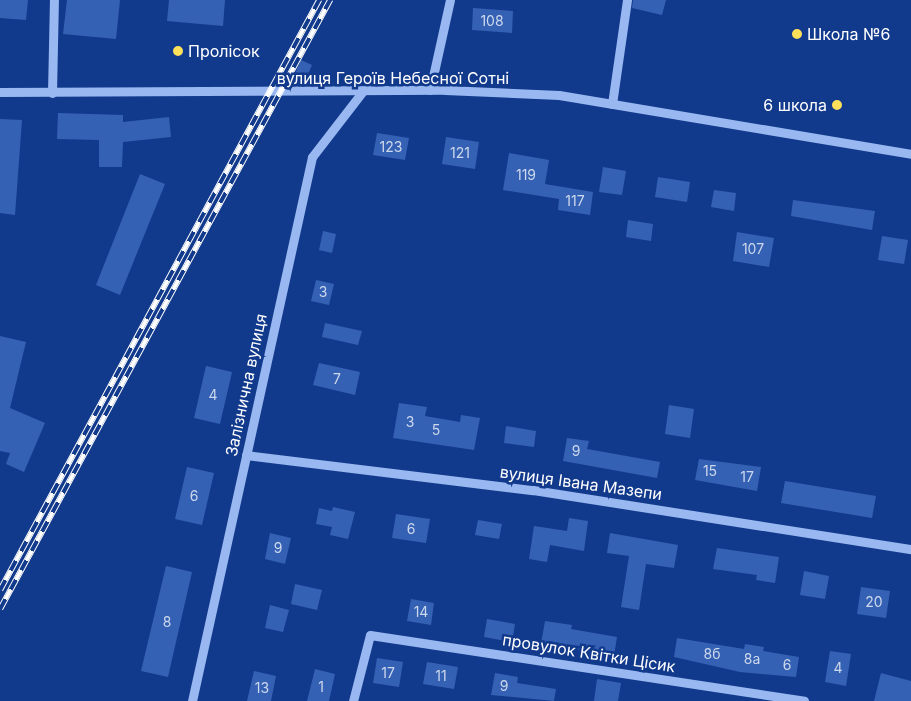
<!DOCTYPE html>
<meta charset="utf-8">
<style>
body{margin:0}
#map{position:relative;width:911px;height:701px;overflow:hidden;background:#123a8c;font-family:Inter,sans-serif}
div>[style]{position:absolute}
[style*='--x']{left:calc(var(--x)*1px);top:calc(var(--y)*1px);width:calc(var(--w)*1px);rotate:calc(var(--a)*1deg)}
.building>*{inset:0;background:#3561b4}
.minor>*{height:9px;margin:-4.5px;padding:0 4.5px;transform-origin:4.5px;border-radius:4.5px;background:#99b8f1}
.rail>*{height:5.5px;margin-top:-2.75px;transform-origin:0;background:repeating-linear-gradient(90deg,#123a8c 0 11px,#fff 0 22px);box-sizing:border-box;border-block:1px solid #fff}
.dots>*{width:14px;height:14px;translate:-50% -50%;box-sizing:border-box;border:2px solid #123a8c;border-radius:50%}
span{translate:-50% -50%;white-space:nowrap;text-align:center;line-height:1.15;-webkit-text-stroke:5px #123a8c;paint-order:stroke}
.number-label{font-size:14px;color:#ccd8ec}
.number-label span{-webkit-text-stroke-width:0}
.poi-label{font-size:16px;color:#fff}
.left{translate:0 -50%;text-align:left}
.right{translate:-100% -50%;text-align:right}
.street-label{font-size:16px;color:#fff}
</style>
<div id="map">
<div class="building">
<div style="clip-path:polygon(0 0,28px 0,26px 20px,0 18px)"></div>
<div style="clip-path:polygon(67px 0,120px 0,116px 39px,63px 34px)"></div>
<div style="clip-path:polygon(169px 0,225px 0,223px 26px,167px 21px)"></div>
<div style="clip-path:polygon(633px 0,666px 0,662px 15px,632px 8px)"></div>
<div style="clip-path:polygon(473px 8px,513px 11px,512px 33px,472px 30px)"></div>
<div style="clip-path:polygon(301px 60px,312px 65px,306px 79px,295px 74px)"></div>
<div style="clip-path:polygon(58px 113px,123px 115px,123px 122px,169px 117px,171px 137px,123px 142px,122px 167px,99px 167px,99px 140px,57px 139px)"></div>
<div style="clip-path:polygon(0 119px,22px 120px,15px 215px,0 213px)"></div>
<div style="clip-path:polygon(377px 133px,409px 138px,405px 160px,373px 155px)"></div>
<div style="clip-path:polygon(446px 137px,479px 142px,475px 169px,442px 164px)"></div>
<div style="clip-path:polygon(509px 153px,549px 160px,545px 184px,593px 192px,590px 215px,558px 210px,559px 199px,503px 190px)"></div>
<div style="clip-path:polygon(603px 167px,626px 171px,622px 195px,599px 192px)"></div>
<div style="clip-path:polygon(140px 174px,165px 184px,120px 295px,96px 285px)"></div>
<div style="clip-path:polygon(658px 177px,690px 182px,687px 202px,655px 197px)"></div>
<div style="clip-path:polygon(714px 190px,736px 193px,734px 211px,711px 207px)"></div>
<div style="clip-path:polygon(793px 200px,875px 211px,872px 230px,791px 216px)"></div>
<div style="clip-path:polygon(628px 220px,653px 224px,651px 241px,626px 237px)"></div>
<div style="clip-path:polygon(323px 231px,336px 234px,332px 253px,319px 250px)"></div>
<div style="clip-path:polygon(737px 232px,774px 238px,769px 267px,733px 261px)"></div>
<div style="clip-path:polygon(882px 236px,908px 240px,904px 264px,878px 260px)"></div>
<div style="clip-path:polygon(316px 280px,334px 284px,329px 305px,311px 301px)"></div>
<div style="clip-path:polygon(325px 323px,362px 331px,358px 345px,322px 337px)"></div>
<div style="clip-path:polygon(0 336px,26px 342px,10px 408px,45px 423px,24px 472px,6px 464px,10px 453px,0 451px)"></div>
<div style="clip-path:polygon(319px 363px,360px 372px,355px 395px,313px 385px)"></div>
<div style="clip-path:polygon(206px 366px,232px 372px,220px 424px,194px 418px)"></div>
<div style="clip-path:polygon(399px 403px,427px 407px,425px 416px,460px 422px,461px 415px,480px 418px,474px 450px,393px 438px)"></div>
<div style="clip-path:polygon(669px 405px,694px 409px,690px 438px,665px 434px)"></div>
<div style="clip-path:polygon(506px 426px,536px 431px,534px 447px,504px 443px)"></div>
<div style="clip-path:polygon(567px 438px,589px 441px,587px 449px,660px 462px,657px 478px,563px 461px)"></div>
<div style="clip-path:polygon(699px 459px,761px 467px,757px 491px,695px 480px)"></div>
<div style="clip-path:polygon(187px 467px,214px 473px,202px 525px,175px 519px)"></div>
<div style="clip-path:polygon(785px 481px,876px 496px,872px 518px,781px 503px)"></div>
<div style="clip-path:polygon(333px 507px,355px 512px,348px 539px,330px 535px,332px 527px,316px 524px,319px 508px,332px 511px)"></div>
<div style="clip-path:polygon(396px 514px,430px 519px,426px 543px,392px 538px)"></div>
<div style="clip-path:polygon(569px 518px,588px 521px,584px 551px,550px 545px,547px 562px,529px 559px,534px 526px,567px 531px)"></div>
<div style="clip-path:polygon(478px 520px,502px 524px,499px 539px,475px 535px)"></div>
<div style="clip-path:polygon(270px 533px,291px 538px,285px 564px,265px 559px)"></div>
<div style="clip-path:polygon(610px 533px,678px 545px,674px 568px,646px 564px,639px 610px,621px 607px,629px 556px,607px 553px)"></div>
<div style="clip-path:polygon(717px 548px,779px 557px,775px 583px,756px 580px,757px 575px,713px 569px)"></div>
<div style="clip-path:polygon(166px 566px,192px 572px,168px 677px,141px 671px)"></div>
<div style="clip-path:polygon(804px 571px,829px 576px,825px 599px,800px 595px)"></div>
<div style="clip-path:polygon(295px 584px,322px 590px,317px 610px,291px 604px)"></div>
<div style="clip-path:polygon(861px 587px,890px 591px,886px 618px,857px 614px)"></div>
<div style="clip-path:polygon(411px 599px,434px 603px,431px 625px,407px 621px)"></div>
<div style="clip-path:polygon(270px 605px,289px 610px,283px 632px,265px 628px)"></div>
<div style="clip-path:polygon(487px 619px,515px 624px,512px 642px,484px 637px)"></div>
<div style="clip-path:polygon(545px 621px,572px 625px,571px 629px,617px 637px,614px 656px,541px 643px)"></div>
<div style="clip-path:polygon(677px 638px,744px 649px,745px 644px,764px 647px,763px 651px,799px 657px,796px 677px,740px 672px,674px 657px)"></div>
<div style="clip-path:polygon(830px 651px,851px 654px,846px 686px,825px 682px)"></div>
<div style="clip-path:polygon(377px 658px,403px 662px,399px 687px,373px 683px)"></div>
<div style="clip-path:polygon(427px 662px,458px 667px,454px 689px,423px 684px)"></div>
<div style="clip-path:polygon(315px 669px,335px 674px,329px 701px,307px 701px)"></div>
<div style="clip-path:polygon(254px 671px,276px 676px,271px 701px,247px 701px)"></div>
<div style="clip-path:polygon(495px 673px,518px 677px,517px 683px,556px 689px,554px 701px,491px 695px)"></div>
<div style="clip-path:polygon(881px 673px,911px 681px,911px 701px,874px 701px)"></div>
<div style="clip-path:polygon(597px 679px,621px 683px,618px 701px,594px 701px)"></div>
</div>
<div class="minor">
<div style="--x:430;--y:90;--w:92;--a:-77.5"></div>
<div style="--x:0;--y:92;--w:445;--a:-0.3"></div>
<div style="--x:445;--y:90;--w:114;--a:2.5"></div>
<div style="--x:559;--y:95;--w:357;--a:9.5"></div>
<div style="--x:52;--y:93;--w:93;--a:-88.8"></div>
<div style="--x:612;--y:104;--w:105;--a:-81.8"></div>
<div style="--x:246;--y:455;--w:289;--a:7"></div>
<div style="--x:533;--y:490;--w:383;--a:8.9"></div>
<div style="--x:192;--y:701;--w:557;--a:-77.56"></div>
<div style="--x:312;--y:157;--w:83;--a:-52.3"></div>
<div style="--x:353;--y:701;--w:68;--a:-75.6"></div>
<div style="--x:370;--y:635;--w:439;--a:8.6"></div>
</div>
<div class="rail">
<div style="--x:0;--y:590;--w:671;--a:-61.6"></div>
<div style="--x:0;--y:609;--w:693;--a:-61.55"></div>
</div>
<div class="dots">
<div style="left:797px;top:34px;background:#ffe05a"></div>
<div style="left:178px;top:51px;background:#ffe05a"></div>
<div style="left:837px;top:105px;background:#ffe05a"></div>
</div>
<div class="number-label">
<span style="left:492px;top:21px">108</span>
<span style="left:391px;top:147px">123</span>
<span style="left:460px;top:153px">121</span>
<span style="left:526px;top:175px">119</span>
<span style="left:575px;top:201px">117</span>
<span style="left:753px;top:249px">107</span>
<span style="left:323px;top:292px">3</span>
<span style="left:337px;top:379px">7</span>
<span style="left:213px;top:395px">4</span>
<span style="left:410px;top:422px">3</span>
<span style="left:436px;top:430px">5</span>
<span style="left:576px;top:451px">9</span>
<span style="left:710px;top:471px">15</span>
<span style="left:747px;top:477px">17</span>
<span style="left:194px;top:496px">6</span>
<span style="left:411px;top:529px">6</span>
<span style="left:278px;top:548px">9</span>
<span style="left:874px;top:602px">20</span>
<span style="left:421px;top:612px">14</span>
<span style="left:167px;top:622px">8</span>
<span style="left:712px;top:654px">8б</span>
<span style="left:752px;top:659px">8а</span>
<span style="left:787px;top:665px">6</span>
<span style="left:838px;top:668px">4</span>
<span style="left:388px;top:673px">17</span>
<span style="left:441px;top:676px">11</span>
<span style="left:504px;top:686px">9</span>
<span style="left:321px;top:687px">1</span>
<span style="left:262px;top:688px">13</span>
</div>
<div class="poi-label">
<span class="left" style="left:807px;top:34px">Школа №6</span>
<span class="left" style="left:188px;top:51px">Пролісок</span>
<span class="right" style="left:827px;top:105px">6 школа</span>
</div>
<div class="street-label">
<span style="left:393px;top:78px">вулиця Героїв Небесної Сотні</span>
<span style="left:246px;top:385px;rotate:-78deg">Залізнична вулиця</span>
<span style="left:581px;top:483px;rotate:8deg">вулиця Івана Мазепи</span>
<span style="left:589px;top:653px;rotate:9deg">провулок Квітки Цісик</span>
</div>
</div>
